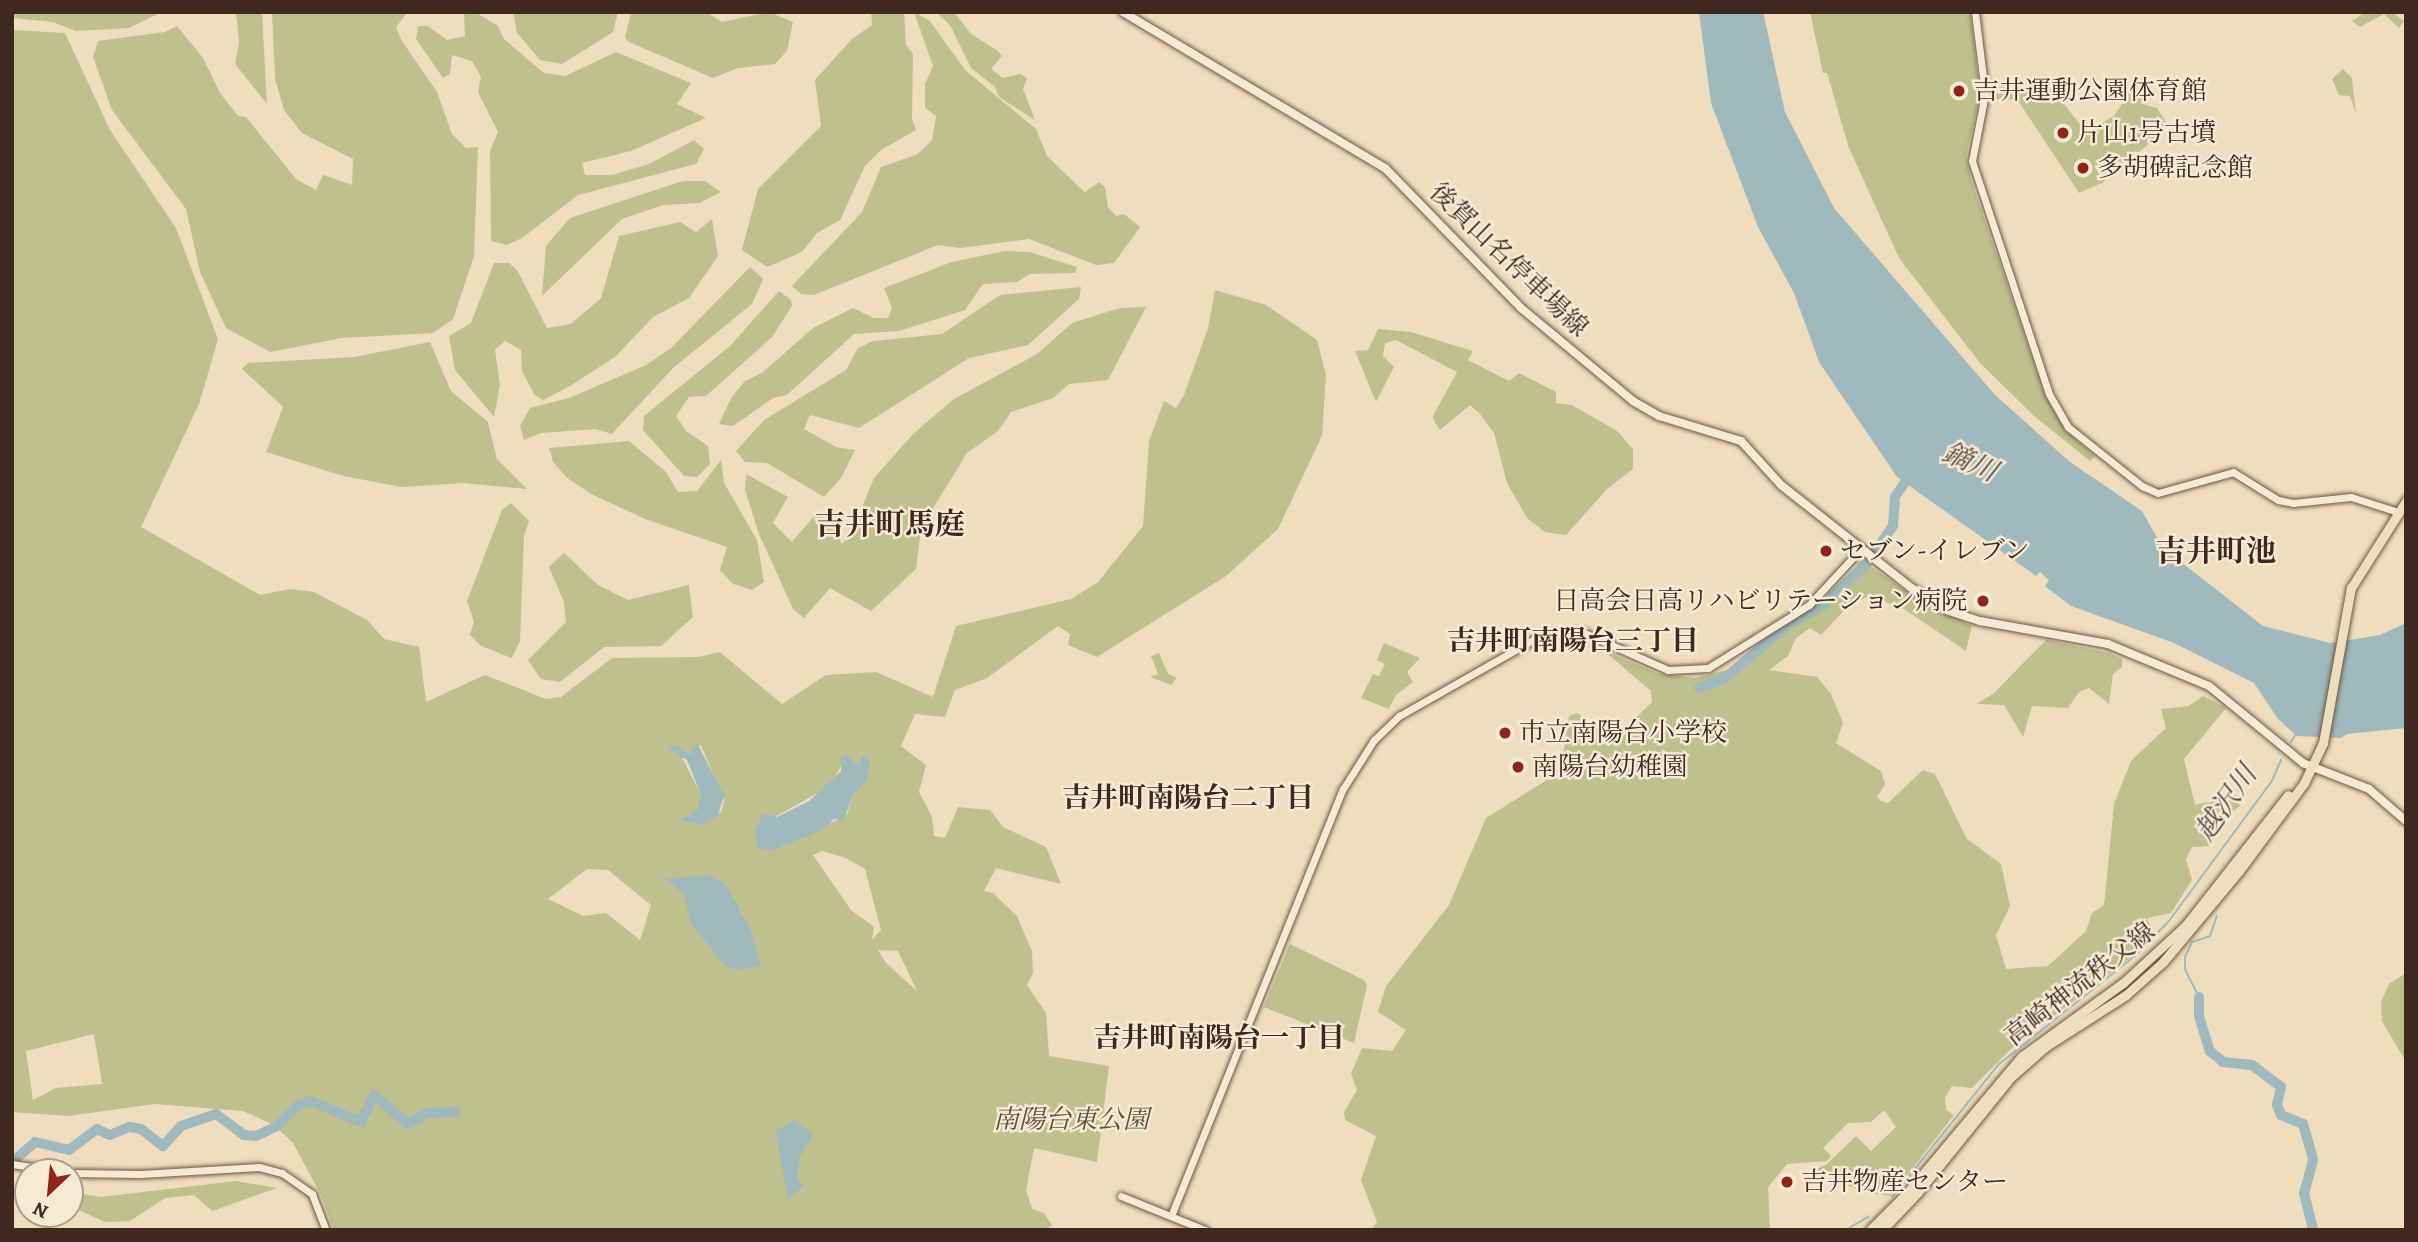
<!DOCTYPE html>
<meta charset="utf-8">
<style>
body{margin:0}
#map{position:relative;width:2418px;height:1242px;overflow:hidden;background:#efdebd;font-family:Alegreya,"Noto Serif JP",serif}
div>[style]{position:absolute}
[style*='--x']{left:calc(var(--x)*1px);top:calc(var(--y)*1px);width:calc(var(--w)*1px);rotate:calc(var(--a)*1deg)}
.green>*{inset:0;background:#bec08e}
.water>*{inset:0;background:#9fb9bc}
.stream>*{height:2px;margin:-1px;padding:0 1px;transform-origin:1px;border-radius:1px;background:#9fb9bc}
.river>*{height:10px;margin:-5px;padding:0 5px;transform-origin:5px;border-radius:5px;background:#9fb9bc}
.roads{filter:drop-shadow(0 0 2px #6b5646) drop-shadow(0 0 2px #6b5646)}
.tertiary>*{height:7px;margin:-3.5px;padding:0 3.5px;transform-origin:3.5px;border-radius:3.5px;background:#f5ead4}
.secondary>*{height:8px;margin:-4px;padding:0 4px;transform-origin:4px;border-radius:4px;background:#f5ead4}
.primary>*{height:9px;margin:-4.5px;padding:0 4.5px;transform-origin:4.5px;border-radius:4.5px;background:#efdebd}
.dots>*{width:19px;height:19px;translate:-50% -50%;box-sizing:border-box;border:4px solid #f5ead4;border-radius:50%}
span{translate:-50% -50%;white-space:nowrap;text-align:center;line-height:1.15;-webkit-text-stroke:5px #f5ead4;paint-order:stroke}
.poi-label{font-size:26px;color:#3f281f}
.left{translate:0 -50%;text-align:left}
.right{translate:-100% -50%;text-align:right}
.street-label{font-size:26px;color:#3f281f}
.park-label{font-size:26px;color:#5f4e3b;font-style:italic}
.water-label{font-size:28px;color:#574c46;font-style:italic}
.neighbourhood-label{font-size:28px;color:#3f281f;font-weight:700}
.quarter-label{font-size:30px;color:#3f281f;font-weight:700}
.frame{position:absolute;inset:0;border:14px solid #3f281f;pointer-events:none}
.north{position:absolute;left:14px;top:1158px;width:70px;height:70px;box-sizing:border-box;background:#f5ead4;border:2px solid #ac9c8c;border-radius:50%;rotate:206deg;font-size:19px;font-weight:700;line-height:28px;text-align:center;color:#3f281f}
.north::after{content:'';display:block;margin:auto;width:24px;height:32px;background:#8f2418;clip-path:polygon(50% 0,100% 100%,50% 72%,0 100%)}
</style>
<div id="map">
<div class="green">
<div style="clip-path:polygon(12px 12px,162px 12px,129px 28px,76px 31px,53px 22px,12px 18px)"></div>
<div style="clip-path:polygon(236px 12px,262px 12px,267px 104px,235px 64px,239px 42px)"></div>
<div style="clip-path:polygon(272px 12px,408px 12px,396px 27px,402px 41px,437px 92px,452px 134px,466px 148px,478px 147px,474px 256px,453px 319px,433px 333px,342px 338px,270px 352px,226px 328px,200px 272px,186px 209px,112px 110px,93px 57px,98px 41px,165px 32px,177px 26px,203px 58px,220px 93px,238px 116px,246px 117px,296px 179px,316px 190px,323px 175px,352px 185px,353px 159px,302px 133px,284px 110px,275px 79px)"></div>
<div style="clip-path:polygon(464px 12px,475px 12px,498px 26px,504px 39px,544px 73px,565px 76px,616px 52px,691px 83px,677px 104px,706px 118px,631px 151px,582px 163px,585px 175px,612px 175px,649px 164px,694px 140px,704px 149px,696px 164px,578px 195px,522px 238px,507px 245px,491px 241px,490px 151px,498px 132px,478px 92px,481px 77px,472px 61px,452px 55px,450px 74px,443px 78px,416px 39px,418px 26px,428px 26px,447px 40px,465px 36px)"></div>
<div style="clip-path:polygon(513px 12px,618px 12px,613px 32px,562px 64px,540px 60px,517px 33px)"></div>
<div style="clip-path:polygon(631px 12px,706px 12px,722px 22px,769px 12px,793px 22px,787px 51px,775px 64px,738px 68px,713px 78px,629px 42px,625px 38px)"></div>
<div style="clip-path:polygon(871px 12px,904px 12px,906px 45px,913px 54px,912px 118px,916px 130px,881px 150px,865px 166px,840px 220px,817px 233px,802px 252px,767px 267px,742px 250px,758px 189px,821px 126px,815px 80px,852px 39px,872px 25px)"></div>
<div style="clip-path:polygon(914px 12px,930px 21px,965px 70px,1036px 129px,1047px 156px,1081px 189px,1085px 192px,1099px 182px,1105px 187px,1108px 207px,1116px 216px,1124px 214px,1140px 227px,1114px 263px,1096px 265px,1029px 239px,960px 248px,938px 245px,814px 295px,801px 294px,792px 286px,862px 212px,881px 167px,918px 154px,932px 140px,936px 116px,925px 108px,925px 84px,933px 66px)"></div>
<div style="clip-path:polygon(936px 12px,954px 12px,971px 34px,998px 51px,1002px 56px,991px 69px,1003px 78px,1020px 74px,1027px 78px,1023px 89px,1035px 120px,999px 97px,995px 87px,971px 68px,950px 25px)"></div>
<div style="clip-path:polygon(1810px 12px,1970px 12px,1980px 96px,1966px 156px,1971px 180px,2045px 395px,2065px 430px,2095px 456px,2090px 461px,2034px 416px,1980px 363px,1899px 258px,1849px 148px,1827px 73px,1823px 73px)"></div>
<div style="clip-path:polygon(2365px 12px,2392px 12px,2404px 21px,2399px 28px,2384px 14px,2360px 27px,2352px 21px)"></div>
<div style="clip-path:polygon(evenodd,12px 30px,65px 33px,110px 130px,176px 228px,218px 339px,199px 404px,141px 527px,260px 595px,290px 589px,314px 592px,367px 620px,384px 639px,419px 647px,426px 702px,485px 675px,546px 699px,561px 697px,612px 658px,698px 657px,720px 652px,782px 704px,826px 675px,876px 672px,933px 697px,956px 626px,1071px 599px,1098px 582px,1143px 526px,1149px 441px,1164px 401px,1176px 408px,1184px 395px,1208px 328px,1215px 290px,1266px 305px,1317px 340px,1326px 375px,1322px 436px,1278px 529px,1226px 576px,1097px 657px,1068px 645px,1070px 634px,1058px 626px,987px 678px,955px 690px,945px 717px,915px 714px,901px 746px,926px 765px,919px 792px,932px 817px,934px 836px,945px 838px,958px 807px,990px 810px,1003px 827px,1046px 847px,1061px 884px,996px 868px,984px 891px,993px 893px,1017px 916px,1032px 951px,1033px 973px,1027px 985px,1046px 1013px,1049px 1056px,1109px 1066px,1097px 1162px,1034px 1148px,1026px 1190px,1032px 1209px,1044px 1213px,1052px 1225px,1046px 1230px,334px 1230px,321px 1195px,293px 1143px,274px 1125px,243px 1111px,155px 1104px,68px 1116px,12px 1112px,12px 30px,676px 745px,690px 754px,701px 745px,724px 800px,721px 812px,702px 825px,680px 820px,697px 810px,701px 795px,676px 745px,12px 30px,863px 754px,867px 780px,852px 797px,847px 815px,782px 846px,773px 818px,830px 786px,847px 755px,859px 765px,863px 754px,12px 30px,822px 851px,846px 858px,865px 869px,881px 930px,872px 940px,874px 927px,851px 910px,813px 855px,822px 851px,12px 30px,587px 869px,608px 870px,651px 905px,640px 940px,606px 913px,583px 916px,548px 899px,587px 869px,12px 30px,878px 950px,898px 951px,917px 991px,886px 963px,878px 950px,12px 30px,94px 1034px,102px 1084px,56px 1088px,33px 1100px,26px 1051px,94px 1034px)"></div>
<div style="clip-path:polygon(2343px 69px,2352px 78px,2356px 114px,2350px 96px,2339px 95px,2332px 79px)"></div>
<div style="clip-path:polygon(1988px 82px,2018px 90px,2053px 90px,2086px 132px,2114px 116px,2133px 87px,2143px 93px,2142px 104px,2157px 108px,2166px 122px,2163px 132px,2102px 183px,2079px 193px,2017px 99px,1989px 100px)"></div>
<div style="clip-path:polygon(683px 181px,705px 181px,721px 192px,700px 203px,663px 205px,622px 219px,542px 296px,546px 246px,570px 218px)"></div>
<div style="clip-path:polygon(712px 219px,718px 256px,689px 298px,653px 317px,615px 357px,570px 386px,543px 400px,534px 394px,522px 371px,521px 350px,505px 341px,495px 350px,500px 385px,494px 417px,455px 370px,449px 336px,471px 323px,494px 263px,509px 263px,517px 270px,547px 328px,571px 324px,601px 298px,619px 236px,680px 222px,696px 232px)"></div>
<div style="clip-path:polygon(1004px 251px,1030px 252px,1077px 267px,1075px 273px,1030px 274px,1017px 282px,983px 284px,965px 310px,899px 331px,854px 334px,787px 395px,773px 398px,733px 426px,719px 424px,731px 398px,745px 381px,762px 373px,813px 328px,853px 308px,874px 318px,888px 318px,892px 308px,884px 288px,952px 262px)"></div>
<div style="clip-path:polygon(750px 267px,763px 279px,752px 304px,673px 368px,612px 434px,596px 429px,541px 433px,524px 440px,520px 426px,530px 408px,569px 398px,646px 365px,671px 348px)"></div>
<div style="clip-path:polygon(1081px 287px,1079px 299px,1028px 345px,969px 358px,859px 428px,810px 415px,804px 429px,836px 447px,855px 450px,841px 478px,824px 497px,767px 463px,745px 462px,736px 451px,764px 420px,846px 370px,858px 348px,873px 341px,942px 334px,1000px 295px)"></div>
<div style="clip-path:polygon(779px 291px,791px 300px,792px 306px,772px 337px,706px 396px,689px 397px,676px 416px,686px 431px,708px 446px,710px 464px,697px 477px,684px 476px,643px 430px,644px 416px,730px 346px)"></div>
<div style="clip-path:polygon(1146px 307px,1108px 380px,1069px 384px,1053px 398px,1011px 412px,998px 431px,967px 453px,921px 528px,916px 569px,871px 611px,830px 588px,804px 618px,793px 609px,759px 534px,745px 490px,746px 474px,788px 497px,773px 523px,792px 542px,816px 514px,837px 523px,841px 544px,850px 537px,874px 478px,914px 433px,954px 399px,1037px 354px,1072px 323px,1120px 308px)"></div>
<div style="clip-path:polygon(1378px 329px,1411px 332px,1473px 351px,1468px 360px,1509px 381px,1519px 373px,1556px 392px,1556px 403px,1572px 405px,1617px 431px,1633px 449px,1633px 469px,1607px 489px,1566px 535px,1545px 532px,1527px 518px,1507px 483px,1494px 433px,1480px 414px,1470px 405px,1440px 430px,1435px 423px,1433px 416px,1457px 372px,1396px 340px,1385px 343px,1383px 356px,1394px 367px,1376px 402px,1355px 351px,1368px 350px)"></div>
<div style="clip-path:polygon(430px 342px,451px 391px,488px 422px,497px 459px,527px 489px,463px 483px,401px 487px,344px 476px,266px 452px,283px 407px,242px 369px,248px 363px,354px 357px)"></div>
<div style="clip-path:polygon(629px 441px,666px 472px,678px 492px,697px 491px,721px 460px,724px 483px,757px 540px,764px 582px,752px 590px,733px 584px,720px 570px,727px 547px,645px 519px,593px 495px,567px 478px,553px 462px,549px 448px)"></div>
<div style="clip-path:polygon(511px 503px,529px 521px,524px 536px,520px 641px,512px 658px,481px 646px,470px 635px,474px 622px,467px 601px,502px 510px)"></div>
<div style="clip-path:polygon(564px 553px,598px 585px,628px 600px,689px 585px,693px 617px,661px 646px,604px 647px,560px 682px,541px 679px,528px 660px,566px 622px,564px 602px,549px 567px)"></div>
<div style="clip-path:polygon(1861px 560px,1919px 600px,1972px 626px,1966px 651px,1904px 609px,1870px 596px,1850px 604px,1821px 635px,1810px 628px,1796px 638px,1788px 656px,1769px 670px,1817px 677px,1831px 694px,1843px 723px,1836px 743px,1881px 771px,1885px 785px,1877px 797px,1881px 801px,1888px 803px,1923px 770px,1935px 774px,1967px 839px,2001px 864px,2010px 906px,1996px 935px,2006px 969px,2048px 966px,2086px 931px,2092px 913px,2104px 905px,2114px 804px,2131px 761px,2166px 728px,2161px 709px,2189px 706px,2203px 696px,2226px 708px,2184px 759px,2195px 805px,2237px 795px,2240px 806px,2223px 818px,2210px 846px,2192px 847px,2186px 859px,2192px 880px,2171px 913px,2147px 918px,2154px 934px,2139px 951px,2012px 1048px,1972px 1088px,1952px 1086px,1945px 1098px,1946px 1110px,1954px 1115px,1891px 1196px,1862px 1192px,1814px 1170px,1827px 1164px,1856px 1136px,1871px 1151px,1896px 1127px,1884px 1110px,1871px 1122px,1848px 1123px,1823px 1148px,1831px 1156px,1827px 1161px,1787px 1164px,1768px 1187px,1770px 1230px,1371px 1230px,1377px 1222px,1361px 1180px,1376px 1136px,1345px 1120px,1344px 1112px,1357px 1090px,1351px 1074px,1362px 1048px,1392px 1051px,1406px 1030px,1378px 1012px,1386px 986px,1449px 905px,1486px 818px,1547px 780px,1560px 778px,1569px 716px,1577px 713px,1608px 734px,1626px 727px,1652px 702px,1651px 691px,1603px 650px,1659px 674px,1695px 678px,1731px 669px,1844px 585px)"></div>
<div style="clip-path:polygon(2046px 640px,2110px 653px,2122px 659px,2122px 667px,2113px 674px,2109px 704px,2089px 688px,2079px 692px,2068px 708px,2032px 706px,2023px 737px,2004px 705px,1976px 704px,1993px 694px)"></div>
<div style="clip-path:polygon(1384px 643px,1420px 658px,1407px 672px,1413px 682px,1396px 695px,1389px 709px,1361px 698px,1373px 674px,1379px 676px,1385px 664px,1377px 660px)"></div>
<div style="clip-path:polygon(1159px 653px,1168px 674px,1177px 678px,1171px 685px,1150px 677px,1158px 674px,1151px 656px)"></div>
<div style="clip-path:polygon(1290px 944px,1364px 980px,1367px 985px,1354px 1043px,1264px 1007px)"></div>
<div style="clip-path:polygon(2406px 973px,2406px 1062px,2382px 1021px,2381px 1002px,2389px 984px)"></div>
<div style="clip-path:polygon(236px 1181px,277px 1188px,212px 1211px,194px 1195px,165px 1198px,130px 1221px,105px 1222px,70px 1206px,70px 1192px,101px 1197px)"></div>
</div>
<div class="water">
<div style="clip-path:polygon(1699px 12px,1763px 12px,1785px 112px,1834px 208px,1995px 395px,2070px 462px,2142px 511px,2163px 548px,2263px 626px,2330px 643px,2380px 635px,2406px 623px,2406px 728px,2347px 734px,2341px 738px,2297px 736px,2278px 719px,2254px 683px,2174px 643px,2071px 606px,2045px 586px,2049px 580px,2040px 572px,2036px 576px,1897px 477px,1819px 362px,1794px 293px,1758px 227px,1711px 103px)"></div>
<div style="clip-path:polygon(697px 743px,724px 795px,718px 816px,702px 825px,680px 820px,697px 810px,701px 795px,687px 760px,668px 749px,676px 745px,690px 754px)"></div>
<div style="clip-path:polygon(863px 754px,869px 760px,867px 780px,852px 797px,844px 820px,834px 819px,822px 830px,770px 851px,758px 848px,755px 832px,763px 813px,777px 817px,809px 801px,841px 771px,841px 757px,847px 755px,859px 765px)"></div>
<div style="clip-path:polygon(710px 875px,726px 885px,751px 931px,761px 966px,738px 970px,724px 965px,690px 922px,685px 895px,665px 879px)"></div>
<div style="clip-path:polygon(795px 1120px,813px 1135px,800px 1157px,797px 1177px,803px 1186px,788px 1200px,776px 1131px)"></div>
</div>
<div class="stream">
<div style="--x:2291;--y:742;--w:9;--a:-58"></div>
<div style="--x:2199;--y:997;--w:31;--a:-117"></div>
<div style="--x:2185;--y:969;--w:12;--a:-90"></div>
<div style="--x:2185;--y:957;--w:17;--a:-65"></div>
<div style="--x:2192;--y:942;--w:19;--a:-18"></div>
<div style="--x:2210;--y:936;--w:21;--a:-71"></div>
<div style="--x:1892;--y:1197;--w:171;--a:-51.2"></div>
<div style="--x:1999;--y:1064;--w:175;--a:-38.5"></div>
<div style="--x:2136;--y:955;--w:47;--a:-45.9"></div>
<div style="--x:2169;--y:921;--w:174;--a:-53.7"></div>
<div style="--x:2272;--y:781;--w:23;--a:-67"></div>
<div style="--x:1846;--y:1230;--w:26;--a:-31"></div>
</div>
<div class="river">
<div style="--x:1874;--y:553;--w:33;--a:-55"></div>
<div style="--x:1893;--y:526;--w:29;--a:-86"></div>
<div style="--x:1895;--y:497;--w:29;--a:-56"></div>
<div style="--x:1699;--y:688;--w:28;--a:-21"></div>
<div style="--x:1725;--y:678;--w:84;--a:-40.2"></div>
<div style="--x:1789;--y:624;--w:38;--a:-28"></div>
<div style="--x:1823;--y:606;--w:62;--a:-44.3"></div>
<div style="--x:2199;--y:997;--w:19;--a:90"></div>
<div style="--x:2199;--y:1016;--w:37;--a:73"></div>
<div style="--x:2210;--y:1051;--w:17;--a:40"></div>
<div style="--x:2223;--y:1062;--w:29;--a:6"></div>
<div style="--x:2252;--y:1065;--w:36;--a:37"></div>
<div style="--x:2281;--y:1087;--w:18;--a:103"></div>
<div style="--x:2277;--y:1105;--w:11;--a:68"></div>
<div style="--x:2281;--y:1115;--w:24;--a:22"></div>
<div style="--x:2303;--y:1124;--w:37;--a:74"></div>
<div style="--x:2313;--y:1160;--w:34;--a:105"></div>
<div style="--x:2304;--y:1193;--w:38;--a:76"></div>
<div style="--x:18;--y:1157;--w:23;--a:-41"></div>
<div style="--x:35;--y:1142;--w:35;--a:13"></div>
<div style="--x:69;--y:1150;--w:35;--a:-37"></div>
<div style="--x:97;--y:1129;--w:14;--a:25"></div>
<div style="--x:110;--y:1135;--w:21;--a:-23"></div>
<div style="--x:129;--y:1127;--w:12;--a:9"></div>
<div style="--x:141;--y:1129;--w:28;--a:38"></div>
<div style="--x:163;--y:1146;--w:27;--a:-48"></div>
<div style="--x:181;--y:1126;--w:37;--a:-19"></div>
<div style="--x:216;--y:1114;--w:35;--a:37"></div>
<div style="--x:244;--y:1135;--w:12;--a:5"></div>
<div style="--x:256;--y:1136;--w:23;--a:-25"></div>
<div style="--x:277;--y:1126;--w:30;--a:-45"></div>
<div style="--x:298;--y:1105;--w:13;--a:-18"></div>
<div style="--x:310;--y:1101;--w:55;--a:22.4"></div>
<div style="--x:361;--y:1122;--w:30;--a:-64"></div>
<div style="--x:374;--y:1095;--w:45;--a:40.5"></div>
<div style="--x:408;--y:1124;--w:22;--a:-30"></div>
<div style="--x:427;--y:1113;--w:28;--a:-2"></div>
</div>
<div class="roads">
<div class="tertiary">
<div style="--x:1975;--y:12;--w:83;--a:83"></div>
<div style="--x:1985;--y:94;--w:68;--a:101"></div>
<div style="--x:1972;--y:161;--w:245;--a:71.7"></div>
<div style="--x:2049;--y:394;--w:38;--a:60"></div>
<div style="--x:2068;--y:427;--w:95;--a:38.6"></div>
<div style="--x:2142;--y:486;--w:17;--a:24"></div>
<div style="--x:2158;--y:493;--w:78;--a:-15.6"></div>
<div style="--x:2233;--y:472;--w:53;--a:31.9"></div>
<div style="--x:2278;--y:500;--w:15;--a:11"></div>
<div style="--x:2293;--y:503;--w:58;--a:-5.9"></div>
<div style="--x:2351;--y:497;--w:49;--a:17.7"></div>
<div style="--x:12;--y:1164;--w:53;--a:8.7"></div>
<div style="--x:70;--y:1173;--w:71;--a:0.8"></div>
<div style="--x:141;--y:1174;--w:118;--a:-3.4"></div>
<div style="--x:259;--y:1167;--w:24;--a:15"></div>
<div style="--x:282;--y:1173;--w:37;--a:35"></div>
<div style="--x:312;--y:1194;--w:39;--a:69"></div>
<div style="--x:1121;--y:1196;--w:91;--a:22"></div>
<div style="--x:1171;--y:1216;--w:460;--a:-68.1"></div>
<div style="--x:1343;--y:789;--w:58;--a:-57.7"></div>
<div style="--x:1374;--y:740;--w:35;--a:-44"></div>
<div style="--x:1399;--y:716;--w:162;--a:-29.6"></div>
<div style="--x:1540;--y:636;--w:42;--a:-5.4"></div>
<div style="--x:1582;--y:632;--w:94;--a:23.8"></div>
<div style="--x:1668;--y:670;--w:40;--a:-2.9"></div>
<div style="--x:1708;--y:668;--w:119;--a:-32"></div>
<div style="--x:1809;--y:605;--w:75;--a:-47.2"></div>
</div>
<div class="secondary">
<div style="--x:1123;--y:12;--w:305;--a:30.8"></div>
<div style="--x:1385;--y:168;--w:195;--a:45.8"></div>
<div style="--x:1521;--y:308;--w:146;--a:39.7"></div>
<div style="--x:1633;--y:401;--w:30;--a:30"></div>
<div style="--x:1659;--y:416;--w:86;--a:17"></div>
<div style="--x:1741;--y:441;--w:59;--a:47.7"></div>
<div style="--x:1781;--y:485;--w:164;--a:38.3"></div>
<div style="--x:1910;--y:587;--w:46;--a:31.6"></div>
<div style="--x:1949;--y:611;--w:33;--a:18"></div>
<div style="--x:1980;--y:621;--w:130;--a:10.2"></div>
<div style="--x:2108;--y:644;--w:109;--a:22.6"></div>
<div style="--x:2209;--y:686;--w:122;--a:39.3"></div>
<div style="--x:2303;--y:763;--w:71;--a:21.5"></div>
<div style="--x:2369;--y:789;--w:49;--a:40.9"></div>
</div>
<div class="primary">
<div style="--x:1870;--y:1230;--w:52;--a:-45"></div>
<div style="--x:1907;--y:1193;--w:177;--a:-50"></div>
<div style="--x:2021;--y:1057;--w:126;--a:-36"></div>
<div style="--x:2123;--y:983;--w:86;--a:-42.6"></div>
<div style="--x:2186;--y:925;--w:165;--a:-51.9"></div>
<div style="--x:1882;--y:1230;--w:52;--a:-46.5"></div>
<div style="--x:1918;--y:1192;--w:146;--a:-51.1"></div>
<div style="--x:2010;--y:1078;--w:47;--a:-41.5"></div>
<div style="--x:2045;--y:1047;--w:96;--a:-32.7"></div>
<div style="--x:2126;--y:995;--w:50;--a:-41.7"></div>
<div style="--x:2163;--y:962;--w:119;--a:-50.1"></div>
<div style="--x:2239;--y:871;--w:109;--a:-53.5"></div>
<div style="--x:2304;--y:783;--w:44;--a:-64.6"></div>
<div style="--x:2323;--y:743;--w:158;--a:-79.8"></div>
<div style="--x:2351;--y:588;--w:103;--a:-57.7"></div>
</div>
</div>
<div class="dots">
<div style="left:1959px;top:91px;background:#8f2418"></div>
<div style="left:2063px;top:133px;background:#8f2418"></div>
<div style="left:2083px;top:168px;background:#8f2418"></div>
<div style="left:1826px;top:551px;background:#8f2418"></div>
<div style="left:1983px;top:601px;background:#8f2418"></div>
<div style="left:1505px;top:733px;background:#8f2418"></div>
<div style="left:1518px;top:767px;background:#8f2418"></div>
<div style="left:1787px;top:1182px;background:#8f2418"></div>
</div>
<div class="poi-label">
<span class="left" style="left:1973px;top:91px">吉井運動公園体育館</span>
<span class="left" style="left:2077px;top:133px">片山1号古墳</span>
<span class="left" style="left:2097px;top:168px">多胡碑記念館</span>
<span class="left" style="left:1840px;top:551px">セブン-イレブン</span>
<span class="right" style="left:1967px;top:601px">日高会日高リハビリテーション病院</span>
<span class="left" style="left:1519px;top:733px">市立南陽台小学校</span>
<span class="left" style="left:1532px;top:767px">南陽台幼稚園</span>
<span class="left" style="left:1801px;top:1182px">吉井物産センター</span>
</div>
<div class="street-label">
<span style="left:1509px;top:260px;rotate:44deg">後賀山名停車場線</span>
<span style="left:2080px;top:984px;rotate:-38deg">高崎神流秩父線</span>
</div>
<div class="park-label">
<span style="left:1071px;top:1120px">南陽台東公園</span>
</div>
<div class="water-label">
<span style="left:1970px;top:462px;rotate:24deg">鏑川</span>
<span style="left:2226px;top:803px;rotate:-55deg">越沢川</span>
</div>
<div class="neighbourhood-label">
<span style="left:1573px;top:641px">吉井町南陽台三丁目</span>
<span style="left:1188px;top:798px">吉井町南陽台二丁目</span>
<span style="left:1219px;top:1038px">吉井町南陽台一丁目</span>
</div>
<div class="quarter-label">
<span style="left:890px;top:524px">吉井町馬庭</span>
<span style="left:2216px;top:551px">吉井町池</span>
</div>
<div class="frame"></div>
<div class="north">N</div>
</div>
